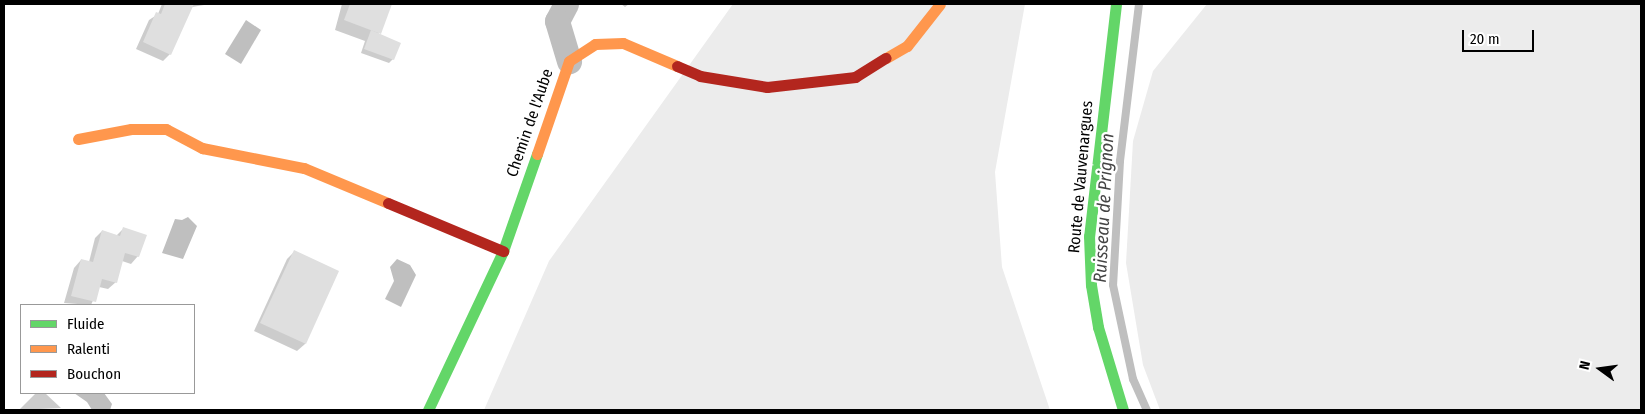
<!DOCTYPE html>
<style>
body{margin:0}
#map{position:relative;width:1645px;height:414px;overflow:hidden;background:#fff;font-family:"Fira Sans Condensed",sans-serif}
div>[style]{position:absolute}
[style*='--x']{left:calc(var(--x)*1px);top:calc(var(--y)*1px);width:calc(var(--w)*1px);rotate:calc(var(--a)*1deg)}
.green>*{inset:0;background:#ececec}
.water>*{inset:0;background:#bfbfbf}
.shadow>*{inset:0;background:#0003}
.stream>*{height:8px;margin:-4px;padding:0 4px;transform-origin:4px;border-radius:4px;background:#bfbfbf}
.building>*{inset:0;background:#dfdfdf}
.street>*{height:25px;margin:-12.5px;padding:0 12.5px;transform-origin:12.5px;border-radius:12.5px;background:#bebebe}
.fast>*{height:11px;margin:-5.5px;padding:0 5.5px;transform-origin:5.5px;border-radius:5.5px;background:#63d668}
.slow>*{height:11px;margin:-5.5px;padding:0 5.5px;transform-origin:5.5px;border-radius:5.5px;background:#ff974d}
.jam>*{height:11px;margin:-5.5px;padding:0 5.5px;transform-origin:5.5px;border-radius:5.5px;background:#b3261e}
span{translate:-50% -50%;white-space:nowrap;text-align:center;line-height:1.15;-webkit-text-stroke:4.5px #fff;paint-order:stroke}
.street-label{font-size:16px;color:#000}
.water-label{font-size:18px;color:#444;font-style:italic}
.frame{position:absolute;inset:0;border:5px solid #000;pointer-events:none}
.legend{position:absolute;left:20px;top:304px;width:175px;height:90px;box-sizing:border-box;background:#fff;border:1px solid #999;margin:0;padding:6px 9px;list-style:none;font-size:15px;color:#000}
.legend li{display:flex;align-items:center;gap:10px;height:25px}
.legend b{width:25px;border:1px solid #999}
.north{position:absolute;left:1575px;top:344px;width:50px;height:50px;-webkit-text-stroke:4px #fff;paint-order:stroke;rotate:284deg;font-size:14px;font-weight:700;line-height:20px;text-align:center;color:#000}
.north::after{content:'';display:block;margin:auto;width:18px;height:22px;background:#000;clip-path:polygon(50% 0,100% 100%,50% 72%,0 100%)}
.scale{position:absolute;left:1462px;top:30px;width:72px;height:22px;box-sizing:border-box;border:2px solid #000;border-top:0;padding-left:6px;font-size:15px;line-height:18px;white-space:nowrap;color:#000;-webkit-text-stroke:4px #fff;paint-order:stroke}
</style>
<div id="map">
<div class="green">
<div style="clip-path:polygon(733px 4px,1025px 4px,995px 172px,1002px 267px,1050px 410px,484px 410px,549px 261px)"></div>
<div style="clip-path:polygon(1207px 4px,1641px 4px,1641px 410px,1160px 410px,1143px 365px,1126px 263px,1133px 141px,1153px 71px)"></div>
</div>
<div class="water">
<div style="clip-path:polygon(246px 20px,261px 30px,241px 64px,225px 54px)"></div>
<div style="clip-path:polygon(188px 217px,197px 226px,183px 259px,162px 253px,175px 219px,182px 220px)"></div>
<div style="clip-path:polygon(397px 259px,410px 265px,416px 275px,401px 307px,385px 299px,394px 281px,390px 267px)"></div>
<div style="clip-path:polygon(74px 393px,104px 393px,112px 404px,110px 410px,92px 410px,87px 402px)"></div>
</div>
<div class="shadow">
<div style="clip-path:polygon(162px 4px,210px 4px,192px 7px,170px 54px,163px 61px,136px 49px,149px 20px,158px 14px)"></div>
<div style="clip-path:polygon(342px 4px,390px 4px,378px 35px,393px 59px,389px 63px,361px 53px,365px 41px,335px 30px)"></div>
<div style="clip-path:polygon(621px 4px,629px 4px,625px 7px)"></div>
<div style="clip-path:polygon(124px 228px,138px 256px,131px 264px,122px 261px,116px 282px,108px 289px,99px 287px,91px 305px,64px 303px,74px 268px,81px 260px,89px 262px,95px 238px,102px 231px,116px 236px)"></div>
<div style="clip-path:polygon(294px 252px,338px 272px,305px 344px,297px 351px,254px 331px,287px 259px)"></div>
<div style="clip-path:polygon(36px 393px,45px 393px,61px 408px,19px 410px)"></div>
</div>
<div class="stream">
<div style="--x:1139;--y:4;--w:158;--a:96.9"></div>
<div style="--x:1120;--y:161;--w:124;--a:93.2"></div>
<div style="--x:1113;--y:285;--w:96;--a:78"></div>
<div style="--x:1133;--y:379;--w:34;--a:66"></div>
</div>
<div class="building">
<div style="clip-path:polygon(165px 4px,194px 4px,171px 55px,143px 42px,156px 12px,161px 14px)"></div>
<div style="clip-path:polygon(350px 4px,392px 4px,381px 34px,344px 20px)"></div>
<div style="clip-path:polygon(371px 30px,401px 43px,394px 60px,364px 49px)"></div>
<div style="clip-path:polygon(123px 227px,147px 235px,139px 257px,125px 253px,117px 283px,102px 279px,96px 302px,71px 296px,81px 259px,93px 262px,102px 230px,120px 236px)"></div>
<div style="clip-path:polygon(294px 250px,339px 271px,306px 344px,260px 323px)"></div>
</div>
<div class="street">
<div style="--x:566;--y:4;--w:19;--a:118"></div>
<div style="--x:557;--y:21;--w:42;--a:73.3"></div>
</div>
<div class="fast">
<div style="--x:1116;--y:4;--w:234;--a:96.6"></div>
<div style="--x:1089;--y:236;--w:49;--a:87.7"></div>
<div style="--x:1091;--y:285;--w:43;--a:80.5"></div>
<div style="--x:1098;--y:327;--w:87;--a:73.2"></div>
<div style="--x:428;--y:410;--w:176;--a:-64.7"></div>
<div style="--x:503;--y:251;--w:103;--a:-70.7"></div>
</div>
<div class="slow">
<div style="--x:886;--y:58;--w:24;--a:-30"></div>
<div style="--x:907;--y:46;--w:53;--a:-51.8"></div>
<div style="--x:78;--y:139;--w:54;--a:-10.7"></div>
<div style="--x:131;--y:129;--w:35;--a:0"></div>
<div style="--x:166;--y:129;--w:41;--a:27.8"></div>
<div style="--x:202;--y:148;--w:104;--a:11.1"></div>
<div style="--x:304;--y:168;--w:91;--a:22.6"></div>
<div style="--x:537;--y:154;--w:98;--a:-71"></div>
<div style="--x:569;--y:61;--w:31;--a:-33"></div>
<div style="--x:595;--y:44;--w:28;--a:-2"></div>
<div style="--x:623;--y:43;--w:59;--a:23.1"></div>
</div>
<div class="jam">
<div style="--x:677;--y:66;--w:25;--a:23"></div>
<div style="--x:700;--y:76;--w:68;--a:9.3"></div>
<div style="--x:767;--y:87;--w:89;--a:-6.5"></div>
<div style="--x:855;--y:77;--w:36;--a:-32"></div>
<div style="--x:388;--y:203;--w:125;--a:22.7"></div>
</div>
<div class="street-label">
<span style="left:530px;top:123px;rotate:-71deg">Chemin de l'Aube</span>
<span style="left:1081px;top:177px;rotate:-85deg">Route de Vauvenargues</span>
</div>
<div class="water-label">
<span style="left:1104px;top:208px;rotate:-87deg">Ruisseau de Prignon</span>
</div>
<div class="frame"></div>
<ul class="legend">
<li><b style="height:6px;background:#63d668"></b>Fluide</li>
<li><b style="height:6px;background:#ff974d"></b>Ralenti</li>
<li><b style="height:6px;background:#b3261e"></b>Bouchon</li>
</ul>
<div class="north">N</div>
<div class="scale">20 m</div>
</div>
